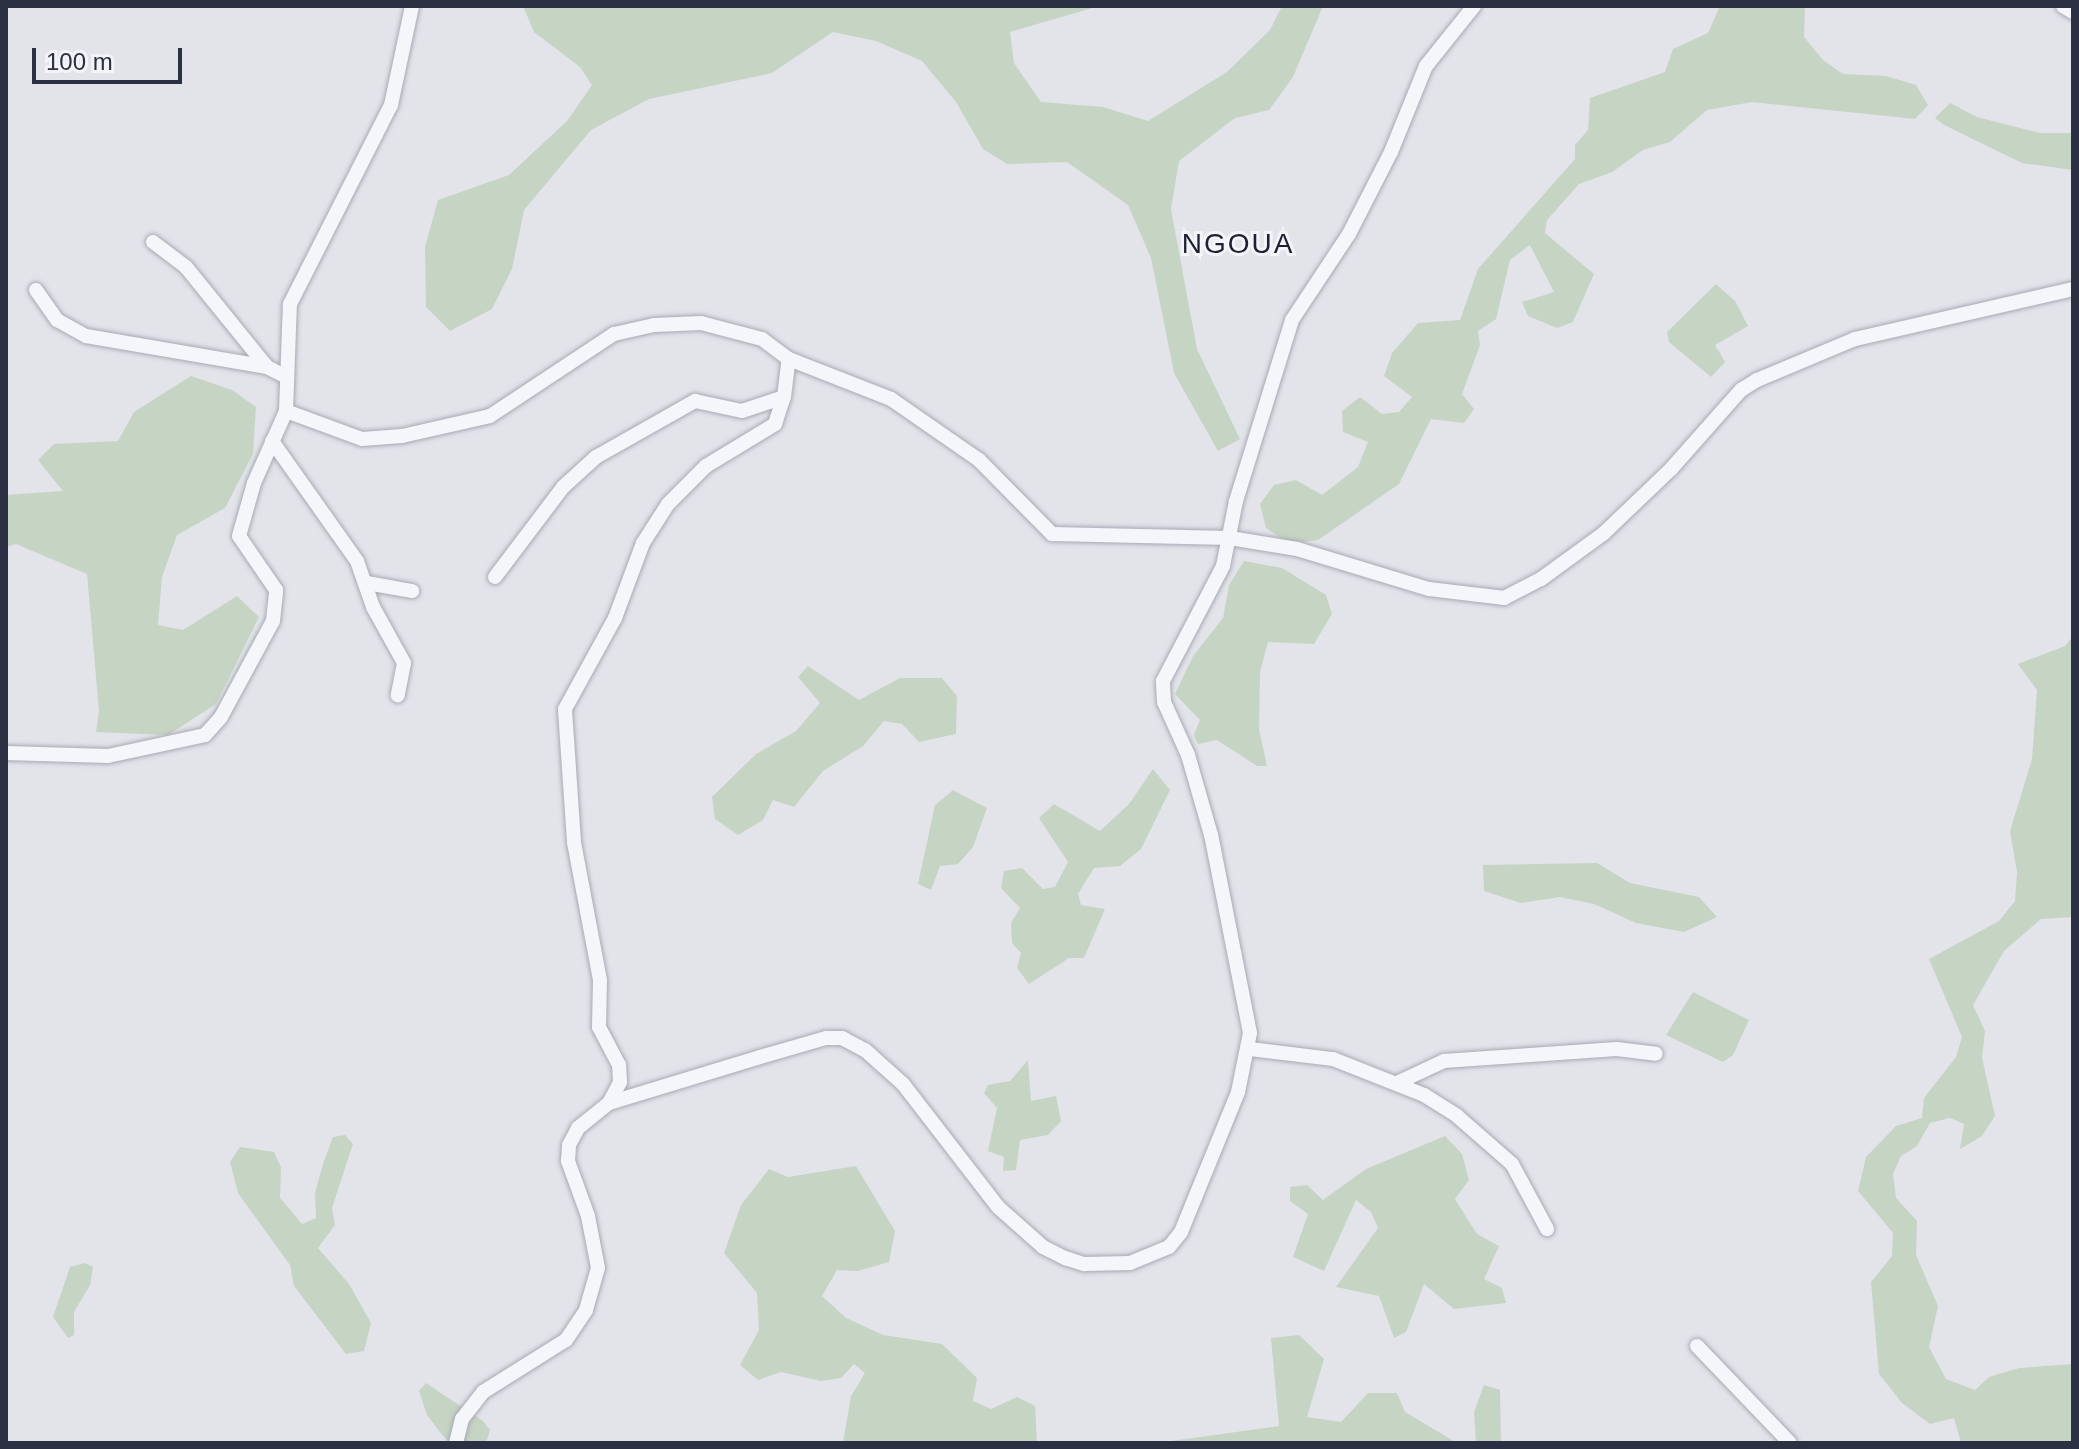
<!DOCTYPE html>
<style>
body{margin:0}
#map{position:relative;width:2079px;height:1449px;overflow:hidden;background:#e2e4ea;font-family:Arial,sans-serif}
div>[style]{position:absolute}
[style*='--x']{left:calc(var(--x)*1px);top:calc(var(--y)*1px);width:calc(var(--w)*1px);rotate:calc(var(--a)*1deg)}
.green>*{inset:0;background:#c6d4c4}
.roads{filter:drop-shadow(0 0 2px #a7aab4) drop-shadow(0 0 2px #a7aab4)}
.minor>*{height:14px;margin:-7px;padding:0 7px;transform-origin:7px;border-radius:7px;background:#f5f6f9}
span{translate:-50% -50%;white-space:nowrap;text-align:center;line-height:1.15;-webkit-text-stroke:6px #f2f4f8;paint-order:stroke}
.quarter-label{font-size:28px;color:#1d2133;letter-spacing:2px}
.frame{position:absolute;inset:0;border:8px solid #2b3042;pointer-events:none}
.scale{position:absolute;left:32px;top:48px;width:150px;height:36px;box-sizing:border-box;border:4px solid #2b3042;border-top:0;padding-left:10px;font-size:24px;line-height:28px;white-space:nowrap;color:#2b3042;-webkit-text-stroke:6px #f2f4f8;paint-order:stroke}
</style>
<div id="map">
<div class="green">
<div style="clip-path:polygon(523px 6px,1099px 6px,1010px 32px,1014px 63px,1041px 102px,1103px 107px,1148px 121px,1227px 72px,1270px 30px,1282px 6px,1323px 6px,1293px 77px,1269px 110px,1235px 118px,1179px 161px,1171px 209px,1197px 349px,1240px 439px,1218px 451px,1174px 373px,1151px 258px,1128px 205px,1067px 162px,1007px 164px,983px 149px,956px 102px,922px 61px,876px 41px,833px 32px,772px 73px,649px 99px,591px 130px,524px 210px,512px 269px,492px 309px,450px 331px,426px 307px,425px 247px,438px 200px,509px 175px,567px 121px,592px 85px,580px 67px,534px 32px)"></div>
<div style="clip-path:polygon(1720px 6px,1805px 6px,1804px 37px,1823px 60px,1843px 74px,1886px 76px,1916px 85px,1928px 105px,1915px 119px,1752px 102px,1707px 110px,1670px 142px,1643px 150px,1612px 172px,1579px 184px,1547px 220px,1545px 233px,1594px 274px,1573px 322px,1557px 328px,1528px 316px,1522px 302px,1554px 292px,1530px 245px,1510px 260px,1496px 319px,1478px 331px,1480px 345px,1462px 394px,1474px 409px,1464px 423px,1431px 419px,1399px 484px,1318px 540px,1289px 544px,1266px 528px,1260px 504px,1274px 485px,1296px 480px,1322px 495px,1358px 467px,1368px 442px,1343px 432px,1342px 411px,1360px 397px,1382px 414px,1399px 412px,1412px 397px,1384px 376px,1392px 353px,1418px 323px,1460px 320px,1478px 269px,1575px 159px,1575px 145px,1588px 130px,1590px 98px,1665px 72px,1673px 49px,1708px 33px)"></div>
<div style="clip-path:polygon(1950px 103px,1977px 117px,2040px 133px,2073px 133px,2073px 170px,2022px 163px,1944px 125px,1935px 118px)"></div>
<div style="clip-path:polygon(1716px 284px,1735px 301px,1748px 326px,1715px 345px,1725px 362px,1711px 377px,1669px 342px,1667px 332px)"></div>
<div style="clip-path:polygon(191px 376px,232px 390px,256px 407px,253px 454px,225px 508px,177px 535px,162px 577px,158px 625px,183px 630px,237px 596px,259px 617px,216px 704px,168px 735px,96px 732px,99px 711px,87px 574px,16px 544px,6px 547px,6px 495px,63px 491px,38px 460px,54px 444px,118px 441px,134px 412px)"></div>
<div style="clip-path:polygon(1244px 561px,1282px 568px,1326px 595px,1332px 614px,1314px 644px,1268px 642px,1260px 672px,1259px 729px,1267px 766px,1257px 766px,1217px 740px,1198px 744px,1194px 735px,1200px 720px,1175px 694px,1193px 656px,1223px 618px,1229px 585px)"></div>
<div style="clip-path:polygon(2073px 636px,2073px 917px,2041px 919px,2004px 951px,1973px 1005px,1985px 1031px,1982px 1058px,1995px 1116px,1982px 1136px,1960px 1149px,1964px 1124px,1950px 1118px,1930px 1123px,1917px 1146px,1901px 1156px,1893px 1174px,1896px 1198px,1917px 1221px,1916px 1255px,1938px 1306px,1929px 1347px,1946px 1379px,1975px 1390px,1989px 1377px,2019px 1368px,2073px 1364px,2073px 1443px,1961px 1443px,1954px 1418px,1930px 1424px,1902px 1403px,1879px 1374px,1871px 1282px,1892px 1256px,1893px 1233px,1858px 1191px,1866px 1157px,1896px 1126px,1922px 1118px,1924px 1098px,1956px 1057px,1962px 1037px,1929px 959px,1999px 921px,2015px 901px,2017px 872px,2010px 831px,2032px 759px,2037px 690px,2018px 664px,2065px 646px)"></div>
<div style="clip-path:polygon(808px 666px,859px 700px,900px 678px,942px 678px,957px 696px,956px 734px,919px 742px,902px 724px,884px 721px,863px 746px,823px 771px,794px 807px,773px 800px,763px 820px,738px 835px,715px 819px,712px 797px,756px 754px,796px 731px,820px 703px,798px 677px)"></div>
<div style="clip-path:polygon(1153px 769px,1170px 790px,1141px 849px,1120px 866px,1094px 868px,1078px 894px,1081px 905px,1105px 909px,1084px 958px,1069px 958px,1029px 984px,1017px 968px,1021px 953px,1012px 943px,1011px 923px,1020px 908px,1001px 888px,1004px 871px,1022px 868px,1043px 889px,1055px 887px,1068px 862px,1039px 818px,1054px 804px,1100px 831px,1129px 804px)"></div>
<div style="clip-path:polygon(953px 790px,987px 808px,973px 847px,958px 864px,940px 866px,931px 890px,918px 884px,935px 805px)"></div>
<div style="clip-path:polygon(1597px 863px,1630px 883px,1699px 897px,1717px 917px,1684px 932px,1636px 923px,1594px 904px,1560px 897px,1521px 903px,1484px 891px,1483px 865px)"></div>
<div style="clip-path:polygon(1693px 992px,1749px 1020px,1733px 1055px,1723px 1062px,1666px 1035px)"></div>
<div style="clip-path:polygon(1028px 1060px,1031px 1101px,1056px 1096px,1061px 1121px,1048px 1135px,1020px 1140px,1016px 1170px,1003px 1171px,1004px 1157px,988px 1151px,997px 1108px,984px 1093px,988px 1085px,1010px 1081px)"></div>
<div style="clip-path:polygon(345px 1135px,353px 1144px,332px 1208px,335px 1225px,318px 1248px,349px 1284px,371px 1323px,364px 1351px,346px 1354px,294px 1286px,290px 1265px,238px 1193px,230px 1162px,240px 1147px,274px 1152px,281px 1167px,280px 1198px,302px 1224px,316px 1218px,315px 1193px,323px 1164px,333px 1137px)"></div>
<div style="clip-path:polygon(1445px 1136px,1462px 1154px,1469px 1180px,1455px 1199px,1477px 1234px,1499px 1246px,1484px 1279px,1502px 1288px,1506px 1303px,1454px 1309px,1424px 1284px,1406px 1332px,1394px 1338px,1379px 1296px,1336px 1287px,1378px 1228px,1371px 1212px,1356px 1200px,1324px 1271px,1293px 1257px,1308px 1214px,1290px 1201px,1290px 1187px,1307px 1185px,1323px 1200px,1366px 1169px)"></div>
<div style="clip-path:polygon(856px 1166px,895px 1231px,889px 1262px,858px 1271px,837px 1270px,822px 1296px,846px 1318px,883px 1335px,942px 1344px,977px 1378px,973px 1401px,991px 1409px,1017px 1397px,1035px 1406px,1037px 1443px,843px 1443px,851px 1396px,865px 1373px,854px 1364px,841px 1378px,821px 1381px,781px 1372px,758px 1380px,740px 1365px,759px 1330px,757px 1293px,724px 1253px,741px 1205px,769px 1169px,788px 1177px)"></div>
<div style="clip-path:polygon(85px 1263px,93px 1267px,90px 1285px,74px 1312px,74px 1335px,68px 1338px,53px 1317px,70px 1267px)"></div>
<div style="clip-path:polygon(1299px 1335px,1324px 1359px,1307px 1417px,1341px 1422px,1368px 1393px,1397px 1393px,1405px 1412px,1457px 1443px,1157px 1443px,1279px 1426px,1271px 1338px)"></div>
<div style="clip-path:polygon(426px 1383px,483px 1421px,490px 1430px,486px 1443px,451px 1443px,443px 1436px,427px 1415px,419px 1391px)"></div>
<div style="clip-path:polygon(1484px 1385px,1500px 1390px,1501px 1443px,1476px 1443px,1474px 1412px)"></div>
</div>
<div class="roads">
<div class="minor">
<div style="--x:2063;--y:6;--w:12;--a:31"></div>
<div style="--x:153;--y:242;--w:41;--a:37.1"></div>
<div style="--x:186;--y:267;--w:129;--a:51"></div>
<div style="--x:36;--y:290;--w:37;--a:55"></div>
<div style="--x:57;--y:320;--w:33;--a:29"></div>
<div style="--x:86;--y:336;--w:184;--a:9.7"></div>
<div style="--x:267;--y:367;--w:22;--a:27"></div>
<div style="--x:286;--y:411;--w:81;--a:20.2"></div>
<div style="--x:362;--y:439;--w:40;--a:-4.3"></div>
<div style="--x:402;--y:436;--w:90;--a:-12.8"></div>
<div style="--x:490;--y:416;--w:149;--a:-33.5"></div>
<div style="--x:614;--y:334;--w:41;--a:-12.7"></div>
<div style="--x:654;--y:325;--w:47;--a:-2.4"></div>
<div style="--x:701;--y:323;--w:63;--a:14.7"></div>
<div style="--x:762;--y:339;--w:34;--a:37"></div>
<div style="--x:789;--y:359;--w:110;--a:21.4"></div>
<div style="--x:891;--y:399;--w:107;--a:34.7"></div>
<div style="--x:979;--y:460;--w:104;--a:45.4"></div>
<div style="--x:1052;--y:534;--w:178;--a:1.3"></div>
<div style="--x:1230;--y:538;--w:68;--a:9.3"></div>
<div style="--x:1297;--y:549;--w:138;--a:16.9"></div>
<div style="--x:1429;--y:589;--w:76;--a:6.8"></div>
<div style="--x:1504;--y:598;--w:42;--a:-27.2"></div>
<div style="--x:1541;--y:579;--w:78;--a:-36.1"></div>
<div style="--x:1604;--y:533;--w:93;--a:-43.7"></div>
<div style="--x:1671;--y:469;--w:106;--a:-48.5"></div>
<div style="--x:1741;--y:390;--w:19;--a:-32"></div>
<div style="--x:1757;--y:380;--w:106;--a:-22.7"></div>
<div style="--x:1855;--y:339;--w:224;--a:-12.9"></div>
<div style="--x:272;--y:441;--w:147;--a:54.7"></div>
<div style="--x:357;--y:561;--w:49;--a:70.8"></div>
<div style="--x:373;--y:607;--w:64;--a:61"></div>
<div style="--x:404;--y:663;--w:33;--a:101"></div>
<div style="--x:495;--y:577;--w:113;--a:-52.9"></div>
<div style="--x:563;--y:487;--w:45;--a:-42.3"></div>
<div style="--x:596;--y:457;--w:114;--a:-29.5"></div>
<div style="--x:695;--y:401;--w:48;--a:12"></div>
<div style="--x:742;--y:411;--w:44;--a:-18.4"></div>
<div style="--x:784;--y:397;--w:38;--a:-83"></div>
<div style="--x:367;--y:583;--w:46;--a:10.1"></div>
<div style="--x:6;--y:753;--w:102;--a:1.7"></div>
<div style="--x:108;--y:756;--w:99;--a:-12.2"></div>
<div style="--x:205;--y:735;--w:24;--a:-48"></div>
<div style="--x:221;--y:717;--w:109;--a:-61.6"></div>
<div style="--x:273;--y:621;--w:31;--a:-84"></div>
<div style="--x:276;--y:590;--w:65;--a:-124.4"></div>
<div style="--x:239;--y:536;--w:55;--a:-74.2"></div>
<div style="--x:254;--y:483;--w:79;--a:-66"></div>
<div style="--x:286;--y:411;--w:107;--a:-87.9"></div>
<div style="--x:290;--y:304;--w:223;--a:-63.1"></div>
<div style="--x:391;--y:105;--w:101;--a:-78"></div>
<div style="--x:1250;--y:1049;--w:84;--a:6.9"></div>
<div style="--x:1333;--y:1059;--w:98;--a:21.6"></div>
<div style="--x:1424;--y:1095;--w:39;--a:32"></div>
<div style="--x:1457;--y:1116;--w:73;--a:41.1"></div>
<div style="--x:1512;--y:1164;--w:74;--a:61.7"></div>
<div style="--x:1399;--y:1082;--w:50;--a:-25"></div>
<div style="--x:1444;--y:1061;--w:173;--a:-4"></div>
<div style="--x:1617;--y:1049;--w:39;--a:7"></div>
<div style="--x:609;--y:1103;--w:24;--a:-62"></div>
<div style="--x:620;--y:1082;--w:17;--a:-93"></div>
<div style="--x:619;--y:1065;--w:43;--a:-117.8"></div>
<div style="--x:599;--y:1027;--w:47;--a:-88.8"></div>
<div style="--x:600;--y:980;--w:140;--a:-100.7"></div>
<div style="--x:574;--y:842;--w:133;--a:-93.9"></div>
<div style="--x:565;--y:709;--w:104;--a:-61.2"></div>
<div style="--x:615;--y:618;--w:80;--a:-69.5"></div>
<div style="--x:643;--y:543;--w:46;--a:-57.3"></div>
<div style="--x:668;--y:504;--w:54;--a:-45"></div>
<div style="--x:706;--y:466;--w:81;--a:-31.3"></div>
<div style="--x:775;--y:424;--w:28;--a:-72"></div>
<div style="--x:1697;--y:1346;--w:134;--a:46.2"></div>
<div style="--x:456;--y:1443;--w:25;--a:-76"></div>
<div style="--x:462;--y:1419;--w:34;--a:-52"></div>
<div style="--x:483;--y:1392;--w:98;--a:-32.1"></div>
<div style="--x:566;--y:1340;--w:36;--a:-56"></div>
<div style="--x:586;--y:1310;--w:44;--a:-74.1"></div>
<div style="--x:598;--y:1268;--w:53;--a:-100.9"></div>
<div style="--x:588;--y:1216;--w:59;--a:-110"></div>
<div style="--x:568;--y:1161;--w:16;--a:-86"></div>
<div style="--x:569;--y:1145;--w:19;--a:-62"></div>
<div style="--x:578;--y:1128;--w:40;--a:-39"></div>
<div style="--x:609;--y:1103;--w:158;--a:-16.9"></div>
<div style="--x:760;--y:1057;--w:69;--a:-16.1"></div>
<div style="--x:826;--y:1038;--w:16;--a:0"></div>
<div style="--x:842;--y:1038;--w:26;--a:28"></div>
<div style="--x:865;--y:1050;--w:51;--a:41.8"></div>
<div style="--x:903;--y:1084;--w:155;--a:52.3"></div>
<div style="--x:998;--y:1207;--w:60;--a:41.6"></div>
<div style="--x:1043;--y:1247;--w:25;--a:27"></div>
<div style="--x:1065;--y:1258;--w:20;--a:18"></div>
<div style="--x:1084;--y:1264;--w:46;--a:-1.2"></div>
<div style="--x:1130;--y:1263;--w:42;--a:-22.3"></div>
<div style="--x:1169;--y:1247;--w:19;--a:-51"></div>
<div style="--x:1181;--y:1232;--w:151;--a:-67.8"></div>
<div style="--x:1238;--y:1092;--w:60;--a:-78.5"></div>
<div style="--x:1250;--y:1033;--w:202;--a:-101.1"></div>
<div style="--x:1211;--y:835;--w:83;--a:-106"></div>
<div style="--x:1188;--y:755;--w:58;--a:-114.4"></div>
<div style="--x:1164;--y:702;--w:21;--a:-93"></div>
<div style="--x:1163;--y:681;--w:130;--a:-62.4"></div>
<div style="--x:1223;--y:566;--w:66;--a:-78.7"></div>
<div style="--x:1236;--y:501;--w:189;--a:-72.8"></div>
<div style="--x:1292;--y:320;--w:103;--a:-56.5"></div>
<div style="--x:1349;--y:234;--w:92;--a:-62.9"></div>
<div style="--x:1391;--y:152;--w:93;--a:-67.9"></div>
<div style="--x:1426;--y:66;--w:77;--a:-51.3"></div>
</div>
</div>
<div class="quarter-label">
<span style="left:1238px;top:244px">NGOUA</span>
</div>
<div class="frame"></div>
<div class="scale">100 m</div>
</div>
